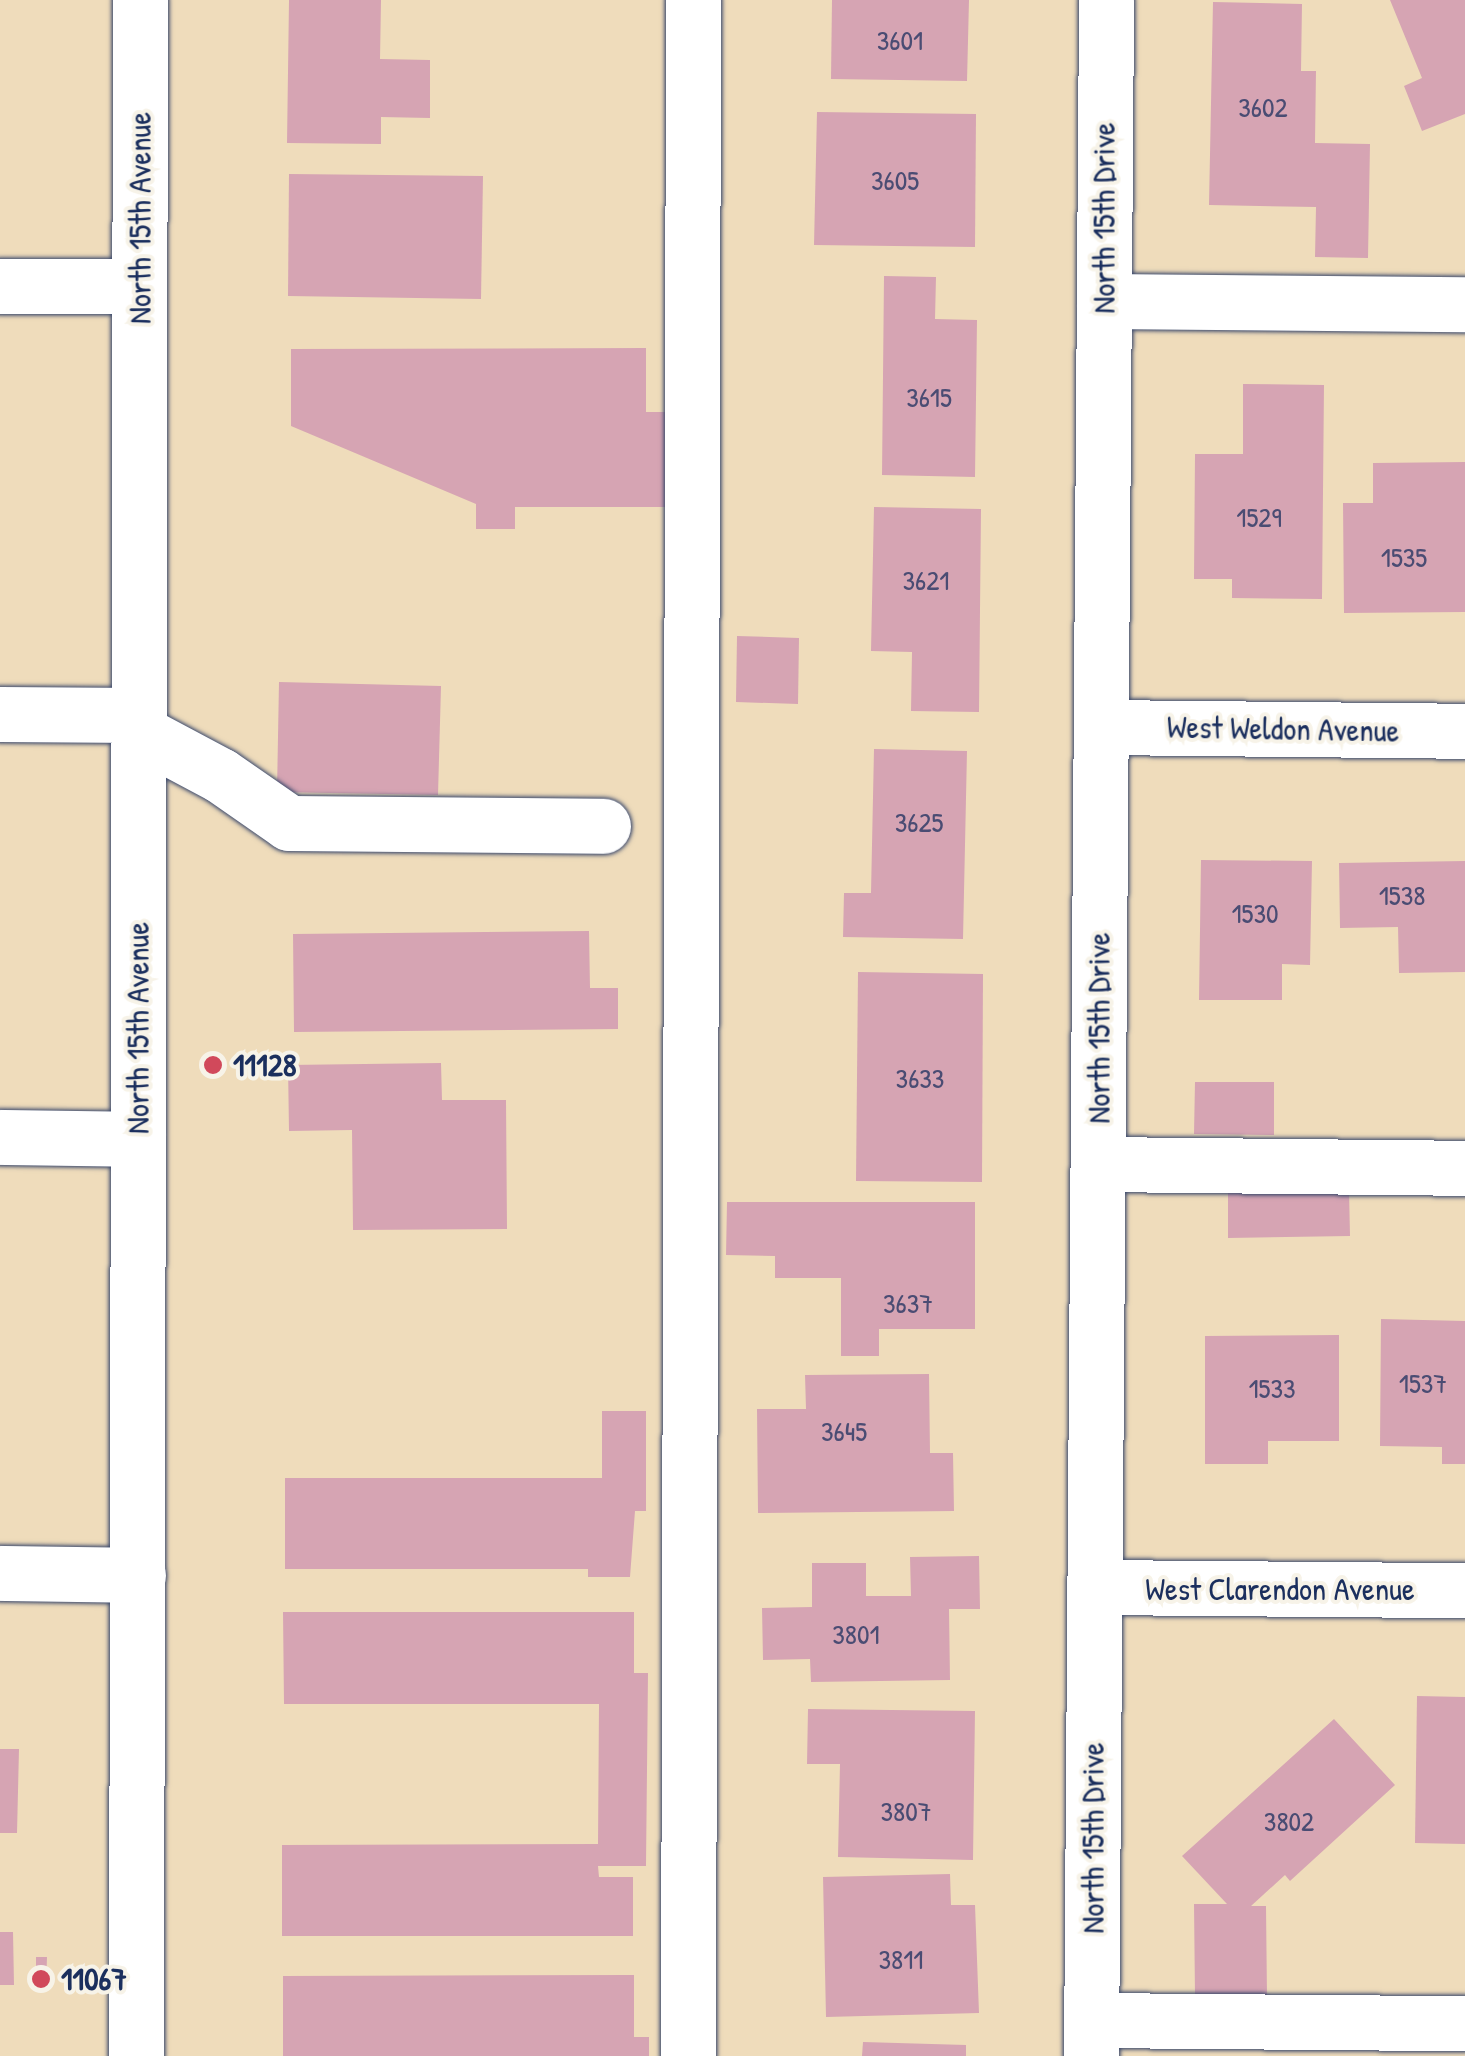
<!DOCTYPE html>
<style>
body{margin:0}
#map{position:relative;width:1465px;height:2056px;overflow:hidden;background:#efdcbb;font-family:"Patrick Hand",sans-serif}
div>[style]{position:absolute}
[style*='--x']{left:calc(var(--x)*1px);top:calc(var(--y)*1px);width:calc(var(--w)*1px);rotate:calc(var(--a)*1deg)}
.building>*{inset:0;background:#d6a4b3}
.roads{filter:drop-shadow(0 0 2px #3b496c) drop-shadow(0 0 2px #3b496c)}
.minor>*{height:55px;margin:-27.5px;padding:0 27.5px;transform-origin:27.5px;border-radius:27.5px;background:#fff}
.dots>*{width:28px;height:28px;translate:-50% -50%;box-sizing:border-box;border:5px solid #f7f3e8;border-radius:50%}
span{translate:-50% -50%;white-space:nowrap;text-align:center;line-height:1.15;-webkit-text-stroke:8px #f7f3e8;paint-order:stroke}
.number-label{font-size:28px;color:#4a4c73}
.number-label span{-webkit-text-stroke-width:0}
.street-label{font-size:32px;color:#1b2f5e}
.poi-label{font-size:32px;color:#1b2f5e;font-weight:700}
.left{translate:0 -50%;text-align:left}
</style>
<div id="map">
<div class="building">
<div style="clip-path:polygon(289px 0,381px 0,380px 59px,430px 60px,430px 118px,381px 117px,381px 144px,287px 143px)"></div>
<div style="clip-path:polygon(832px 0,969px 0,967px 81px,831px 79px)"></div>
<div style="clip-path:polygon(1390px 0,1465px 0,1465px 114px,1422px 131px,1404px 86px,1422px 78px)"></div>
<div style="clip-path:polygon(1213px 2px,1302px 4px,1301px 71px,1316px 71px,1315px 143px,1370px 144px,1368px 258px,1315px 257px,1316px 207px,1209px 205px)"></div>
<div style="clip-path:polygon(817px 112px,976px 114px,975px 247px,814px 245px)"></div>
<div style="clip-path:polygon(289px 174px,483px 176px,481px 299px,288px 296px)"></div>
<div style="clip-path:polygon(884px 276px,936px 277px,935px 319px,977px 320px,975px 477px,882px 475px)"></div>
<div style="clip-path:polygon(646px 348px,646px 412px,665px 412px,665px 507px,515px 507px,515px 529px,476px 529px,476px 504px,291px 426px,291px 349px)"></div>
<div style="clip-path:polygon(1243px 384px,1324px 385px,1322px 599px,1232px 598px,1232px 579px,1194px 579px,1195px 454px,1243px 454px)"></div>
<div style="clip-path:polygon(1465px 462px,1465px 612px,1344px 613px,1343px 503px,1373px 503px,1373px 463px)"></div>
<div style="clip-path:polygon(874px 507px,981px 509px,979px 712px,911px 711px,912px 652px,871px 651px)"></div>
<div style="clip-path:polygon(737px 636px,799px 638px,798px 704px,736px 702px)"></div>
<div style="clip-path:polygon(279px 682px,441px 686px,438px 795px,277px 792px)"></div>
<div style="clip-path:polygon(874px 749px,967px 751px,963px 939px,843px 937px,844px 893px,871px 893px)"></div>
<div style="clip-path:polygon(1201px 860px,1312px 861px,1310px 965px,1282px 964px,1282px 1000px,1199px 1000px)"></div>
<div style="clip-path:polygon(1465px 861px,1465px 972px,1399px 973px,1398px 927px,1340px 928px,1339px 863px)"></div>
<div style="clip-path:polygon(589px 931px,590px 988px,618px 988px,618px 1029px,294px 1032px,293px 934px)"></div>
<div style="clip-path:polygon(858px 972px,983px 974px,982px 1182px,856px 1181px)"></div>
<div style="clip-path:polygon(441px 1063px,442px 1100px,506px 1100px,507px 1229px,353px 1230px,352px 1130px,289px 1131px,288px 1065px)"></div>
<div style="clip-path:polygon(1195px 1082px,1274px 1082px,1274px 1135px,1194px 1134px)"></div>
<div style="clip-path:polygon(1349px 1190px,1350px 1236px,1228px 1238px,1228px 1192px)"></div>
<div style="clip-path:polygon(727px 1202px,975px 1202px,975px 1329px,879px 1329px,879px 1356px,841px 1356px,841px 1278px,775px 1278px,775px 1256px,726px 1255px)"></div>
<div style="clip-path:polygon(1381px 1319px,1465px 1321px,1465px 1464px,1442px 1464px,1442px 1447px,1380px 1446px)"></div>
<div style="clip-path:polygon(1339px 1335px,1339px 1441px,1268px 1441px,1268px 1464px,1205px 1464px,1205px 1336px)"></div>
<div style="clip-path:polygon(929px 1374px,930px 1453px,953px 1453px,954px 1511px,758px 1513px,757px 1409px,806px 1409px,805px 1375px)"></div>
<div style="clip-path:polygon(602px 1411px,646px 1411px,646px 1511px,635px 1511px,630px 1577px,588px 1577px,588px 1569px,285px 1569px,285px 1478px,602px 1478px)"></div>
<div style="clip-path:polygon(979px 1556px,980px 1609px,949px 1609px,950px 1680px,811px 1682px,810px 1659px,763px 1660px,762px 1608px,812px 1607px,812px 1563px,866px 1563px,866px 1596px,911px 1596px,910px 1557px)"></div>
<div style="clip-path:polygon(283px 1612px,634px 1612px,634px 1673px,648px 1673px,646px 1866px,598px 1866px,599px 1877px,633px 1877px,633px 1936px,282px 1936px,282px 1845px,598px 1844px,599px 1704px,284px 1704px)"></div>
<div style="clip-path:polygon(1417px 1696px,1465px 1697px,1465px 1844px,1415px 1843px)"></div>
<div style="clip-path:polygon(808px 1709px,975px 1711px,973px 1860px,838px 1857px,840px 1764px,807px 1764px)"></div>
<div style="clip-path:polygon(1334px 1719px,1395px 1785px,1290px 1881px,1285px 1875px,1251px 1906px,1266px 1906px,1267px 1997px,1195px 1996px,1194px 1904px,1227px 1904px,1182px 1856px)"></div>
<div style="clip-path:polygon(0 1749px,19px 1749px,17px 1833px,0 1833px)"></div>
<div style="clip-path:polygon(950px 1874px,951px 1905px,975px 1905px,979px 2013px,826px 2017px,823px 1877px)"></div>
<div style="clip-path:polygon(0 1932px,13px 1932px,14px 1985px,0 1985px)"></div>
<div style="clip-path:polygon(36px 1957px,47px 1957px,46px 1985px,36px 1985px)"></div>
<div style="clip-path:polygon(634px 1975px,634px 2037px,649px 2037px,649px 2056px,283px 2056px,283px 1976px)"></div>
<div style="clip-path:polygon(863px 2042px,966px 2045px,966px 2056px,862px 2056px)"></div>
</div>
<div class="roads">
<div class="minor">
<div style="--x:0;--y:286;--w:139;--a:0"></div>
<div style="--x:1104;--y:301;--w:361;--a:0.5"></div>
<div style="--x:0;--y:714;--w:139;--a:0.4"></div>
<div style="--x:1101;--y:727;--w:364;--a:0.6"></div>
<div style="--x:139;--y:732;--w:92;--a:28"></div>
<div style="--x:220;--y:775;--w:84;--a:34.8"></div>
<div style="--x:289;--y:823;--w:314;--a:0.5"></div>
<div style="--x:0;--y:1137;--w:138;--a:0.8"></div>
<div style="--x:1098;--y:1164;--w:367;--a:0.6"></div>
<div style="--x:0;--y:1573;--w:138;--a:0.8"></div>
<div style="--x:1094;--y:1587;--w:371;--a:0.5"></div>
<div style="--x:1091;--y:2020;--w:374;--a:0.5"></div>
<div style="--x:136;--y:2056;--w:2056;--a:-89.89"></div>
<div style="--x:688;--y:2056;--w:2056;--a:-89.86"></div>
<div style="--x:1091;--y:2056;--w:2056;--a:-89.58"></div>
</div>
</div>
<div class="dots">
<div style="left:213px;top:1065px;background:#d1495b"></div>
<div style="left:41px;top:1979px;background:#d1495b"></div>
</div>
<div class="number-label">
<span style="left:900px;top:40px">3601</span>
<span style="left:1263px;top:107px">3602</span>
<span style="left:895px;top:180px">3605</span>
<span style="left:929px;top:397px">3615</span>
<span style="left:1259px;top:517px">1529</span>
<span style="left:1404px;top:557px">1535</span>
<span style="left:926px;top:580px">3621</span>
<span style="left:919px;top:822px">3625</span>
<span style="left:1402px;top:895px">1538</span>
<span style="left:1255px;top:913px">1530</span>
<span style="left:920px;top:1078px">3633</span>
<span style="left:908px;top:1303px">3637</span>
<span style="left:1423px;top:1383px">1537</span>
<span style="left:1272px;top:1388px">1533</span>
<span style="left:844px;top:1431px">3645</span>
<span style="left:856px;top:1634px">3801</span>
<span style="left:906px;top:1811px">3807</span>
<span style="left:1289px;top:1821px">3802</span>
<span style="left:901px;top:1959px">3811</span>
</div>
<div class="street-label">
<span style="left:140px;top:218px;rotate:-90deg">North 15th Avenue</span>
<span style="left:1104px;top:218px;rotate:-90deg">North 15th Drive</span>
<span style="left:1283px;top:729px;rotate:1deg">West Weldon Avenue</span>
<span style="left:138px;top:1028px;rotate:-90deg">North 15th Avenue</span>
<span style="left:1099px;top:1028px;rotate:-90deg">North 15th Drive</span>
<span style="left:1280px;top:1589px">West Clarendon Avenue</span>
<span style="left:1093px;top:1838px;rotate:-90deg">North 15th Drive</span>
</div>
<div class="poi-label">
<span class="left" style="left:233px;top:1065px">11128</span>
<span class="left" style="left:61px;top:1979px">11067</span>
</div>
</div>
